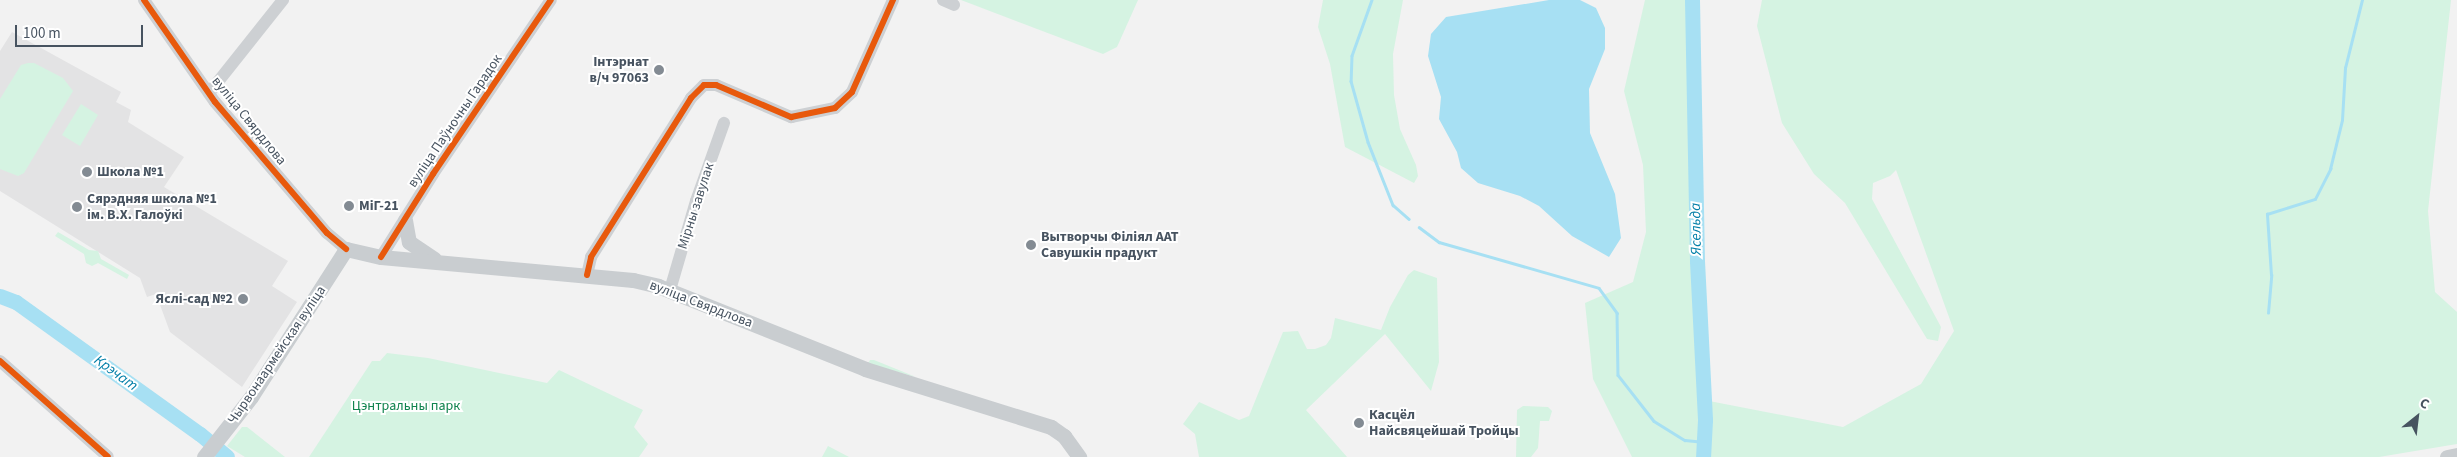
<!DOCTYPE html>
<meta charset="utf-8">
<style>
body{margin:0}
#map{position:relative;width:2457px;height:457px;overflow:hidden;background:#f2f2f2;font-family:"Source Sans 3",sans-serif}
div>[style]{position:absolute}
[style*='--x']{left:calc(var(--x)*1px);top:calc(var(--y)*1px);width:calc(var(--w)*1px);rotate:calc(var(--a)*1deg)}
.education>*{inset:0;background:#e3e3e4}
.green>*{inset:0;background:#d5f3e2}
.water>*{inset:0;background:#a7e0f3}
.stream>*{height:2.5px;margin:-1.25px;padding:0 1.25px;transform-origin:1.25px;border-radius:1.25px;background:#a7e0f3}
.river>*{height:15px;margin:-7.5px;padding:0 7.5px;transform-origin:7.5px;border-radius:7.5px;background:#a7e0f3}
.minor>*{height:12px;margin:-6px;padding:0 6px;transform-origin:6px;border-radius:6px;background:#cdd0d3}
.major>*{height:15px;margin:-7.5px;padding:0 7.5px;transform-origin:7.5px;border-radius:7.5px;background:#c9cdd0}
.cycleway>*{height:6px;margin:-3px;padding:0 3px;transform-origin:3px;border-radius:3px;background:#e8590c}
.dots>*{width:14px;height:14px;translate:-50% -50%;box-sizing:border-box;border:2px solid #fff;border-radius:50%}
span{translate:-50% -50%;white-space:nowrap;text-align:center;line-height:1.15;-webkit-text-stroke:4px #fff;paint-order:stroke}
.poi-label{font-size:14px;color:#475360;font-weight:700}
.right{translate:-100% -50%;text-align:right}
.left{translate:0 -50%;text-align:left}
.street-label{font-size:14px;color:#475360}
.park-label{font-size:14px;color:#10834e}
.water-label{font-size:15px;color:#037fa8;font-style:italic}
.north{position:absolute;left:2392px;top:392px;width:50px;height:50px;-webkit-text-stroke:4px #fff;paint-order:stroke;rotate:29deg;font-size:14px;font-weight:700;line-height:20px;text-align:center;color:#475360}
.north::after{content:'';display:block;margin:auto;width:18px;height:22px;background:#475360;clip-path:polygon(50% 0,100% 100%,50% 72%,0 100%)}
.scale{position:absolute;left:15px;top:25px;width:128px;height:22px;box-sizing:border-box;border:2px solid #475360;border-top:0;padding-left:6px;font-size:15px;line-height:18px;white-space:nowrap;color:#475360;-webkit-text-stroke:4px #fff;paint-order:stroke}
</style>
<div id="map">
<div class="education">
<div style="clip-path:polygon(12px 32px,121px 92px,116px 102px,131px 110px,128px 122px,184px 157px,164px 187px,288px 261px,272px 286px,297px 302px,242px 387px,170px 332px,156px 294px,147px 297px,140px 278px,0 191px,0 51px)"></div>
</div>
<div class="green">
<div style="clip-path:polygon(961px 0,1138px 0,1117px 47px,1103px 54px)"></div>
<div style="clip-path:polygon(1323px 0,1403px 0,1393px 54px,1394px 95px,1400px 129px,1416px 165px,1418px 176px,1414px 183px,1345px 147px,1330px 64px,1318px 27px)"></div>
<div style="clip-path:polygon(1645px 0,1692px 0,1697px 261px,1704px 400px,1843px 427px,1921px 384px,1954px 331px,1896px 170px,1890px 176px,1873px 183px,1872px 199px,1941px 327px,1938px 341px,1927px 339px,1845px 203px,1814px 174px,1782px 123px,1757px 26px,1762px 0,2451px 0,2428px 211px,2435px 292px,2457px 312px,2457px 444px,2379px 457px,1632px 457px,1593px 379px,1585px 303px,1633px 282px,1646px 232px,1643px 165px,1624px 91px)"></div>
<div style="clip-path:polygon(28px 63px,34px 63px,63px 78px,73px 91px,24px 173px,18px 176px,0 169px,0 99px,21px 65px)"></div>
<div style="clip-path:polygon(81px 104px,98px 115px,80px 146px,62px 135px)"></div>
<div style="clip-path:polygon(58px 232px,89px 250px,98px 251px,101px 259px,129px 275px,127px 279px,98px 263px,92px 266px,86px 263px,84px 254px,55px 236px)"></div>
<div style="clip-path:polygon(1414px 270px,1437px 278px,1439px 362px,1431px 391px,1385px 334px,1306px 410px,1347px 457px,1199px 457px,1195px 434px,1183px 424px,1199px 402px,1239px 420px,1249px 416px,1283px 332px,1298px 331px,1307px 349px,1315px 349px,1326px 345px,1331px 338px,1335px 318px,1381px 330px,1390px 307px,1408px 275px)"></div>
<div style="clip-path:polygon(387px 353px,428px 358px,547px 383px,559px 370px,643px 410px,634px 427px,648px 444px,639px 457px,309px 457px,372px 361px,380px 361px)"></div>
<div style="clip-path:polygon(870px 360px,874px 360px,916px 377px,868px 364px)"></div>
<div style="clip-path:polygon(1523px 406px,1548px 407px,1552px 411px,1549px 421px,1540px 421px,1538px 448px,1531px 457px,1516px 457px,1517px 410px)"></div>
<div style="clip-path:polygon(242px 427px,247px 427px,285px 457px,245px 457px,227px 446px)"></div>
<div style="clip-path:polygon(828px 446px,849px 457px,822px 457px)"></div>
</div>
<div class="water">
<div style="clip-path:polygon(1549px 0,1580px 0,1596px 8px,1605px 28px,1605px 49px,1589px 89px,1590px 133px,1615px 194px,1621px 238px,1609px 257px,1572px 236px,1539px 206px,1520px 196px,1478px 183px,1461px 168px,1457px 152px,1439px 119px,1441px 97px,1428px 56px,1431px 34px,1446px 17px)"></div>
</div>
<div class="stream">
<div style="--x:1372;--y:0;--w:59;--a:109.7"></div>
<div style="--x:1352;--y:56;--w:25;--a:92"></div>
<div style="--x:1351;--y:81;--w:63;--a:74.4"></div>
<div style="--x:1368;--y:142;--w:68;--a:68.4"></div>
<div style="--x:1393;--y:205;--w:21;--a:41"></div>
<div style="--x:1419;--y:227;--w:25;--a:37"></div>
<div style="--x:1439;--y:242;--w:166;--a:16"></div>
<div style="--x:1599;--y:288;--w:31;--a:54"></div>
<div style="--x:1617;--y:313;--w:62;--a:89.1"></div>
<div style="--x:1618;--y:375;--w:58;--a:52"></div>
<div style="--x:1654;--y:421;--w:36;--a:32"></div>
<div style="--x:1685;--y:440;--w:19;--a:6"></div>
<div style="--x:2268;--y:313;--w:38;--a:-85"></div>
<div style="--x:2271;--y:275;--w:61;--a:-93.8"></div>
<div style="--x:2267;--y:214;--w:50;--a:-17.4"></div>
<div style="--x:2315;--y:199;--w:34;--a:-63"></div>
<div style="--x:2330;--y:169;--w:50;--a:-76.2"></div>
<div style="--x:2342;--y:120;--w:52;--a:-86.7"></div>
<div style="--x:2345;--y:68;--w:70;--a:-76"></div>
</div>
<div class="river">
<div style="--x:1692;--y:0;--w:261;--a:88.9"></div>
<div style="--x:1697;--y:261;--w:159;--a:87.1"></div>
<div style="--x:1705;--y:420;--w:37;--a:93"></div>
<div style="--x:0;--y:296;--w:17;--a:21"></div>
<div style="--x:16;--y:302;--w:226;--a:35.7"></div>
<div style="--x:200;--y:434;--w:35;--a:40"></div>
</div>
<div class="minor">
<div style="--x:144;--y:0;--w:124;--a:55.2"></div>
<div style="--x:215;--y:102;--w:172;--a:49.5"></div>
<div style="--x:327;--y:233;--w:25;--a:40"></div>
<div style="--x:943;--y:0;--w:12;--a:24"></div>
<div style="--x:209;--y:93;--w:119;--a:-51.5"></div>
<div style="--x:381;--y:257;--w:98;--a:-57.9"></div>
<div style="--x:433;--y:174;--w:210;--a:-55.9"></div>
<div style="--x:587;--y:275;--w:18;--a:-77"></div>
<div style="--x:591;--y:257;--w:188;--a:-57.8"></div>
<div style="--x:691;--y:98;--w:18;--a:-45"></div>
<div style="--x:704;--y:85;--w:12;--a:0"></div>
<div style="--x:716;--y:85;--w:82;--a:23.1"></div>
<div style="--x:791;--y:117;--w:45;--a:-11.6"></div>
<div style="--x:835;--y:108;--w:23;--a:-43"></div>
<div style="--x:852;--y:92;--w:101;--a:-66"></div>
<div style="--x:670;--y:290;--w:93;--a:-73.7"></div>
<div style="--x:696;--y:201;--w:83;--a:-70.3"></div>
<div style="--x:0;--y:361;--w:144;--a:41.6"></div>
</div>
<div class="major">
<div style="--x:405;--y:220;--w:22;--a:80"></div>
<div style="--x:409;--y:242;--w:30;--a:34"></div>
<div style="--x:204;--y:457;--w:76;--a:-51.9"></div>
<div style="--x:251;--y:397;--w:176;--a:-57.3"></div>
<div style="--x:346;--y:249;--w:36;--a:13"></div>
<div style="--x:381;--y:257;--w:253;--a:5.2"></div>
<div style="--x:633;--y:280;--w:26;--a:13"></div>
<div style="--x:658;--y:286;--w:223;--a:21.8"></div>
<div style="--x:865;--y:369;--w:195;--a:17.3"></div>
<div style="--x:1051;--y:427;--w:16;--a:35"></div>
<div style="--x:1064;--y:436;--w:26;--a:54"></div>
<div style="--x:2447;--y:457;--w:10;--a:-11"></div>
</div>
<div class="cycleway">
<div style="--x:144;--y:0;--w:124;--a:55.2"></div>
<div style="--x:215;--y:102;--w:172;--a:49.5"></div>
<div style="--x:327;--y:233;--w:25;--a:40"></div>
<div style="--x:381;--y:257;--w:98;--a:-57.9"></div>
<div style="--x:433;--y:174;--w:210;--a:-55.9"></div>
<div style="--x:587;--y:275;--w:18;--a:-77"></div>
<div style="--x:591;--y:257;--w:188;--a:-57.8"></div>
<div style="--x:691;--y:98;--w:18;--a:-45"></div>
<div style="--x:704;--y:85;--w:12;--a:0"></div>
<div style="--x:716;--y:85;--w:82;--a:23.1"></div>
<div style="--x:791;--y:117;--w:45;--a:-11.6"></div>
<div style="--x:835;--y:108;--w:23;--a:-43"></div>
<div style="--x:852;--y:92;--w:101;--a:-66"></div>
<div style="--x:0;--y:361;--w:144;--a:41.6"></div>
</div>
<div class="dots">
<div style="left:659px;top:70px;background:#838b93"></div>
<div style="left:87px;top:172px;background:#838b93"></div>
<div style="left:349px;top:206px;background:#838b93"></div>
<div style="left:77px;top:207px;background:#838b93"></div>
<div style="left:1031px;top:245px;background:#838b93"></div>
<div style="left:243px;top:299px;background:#838b93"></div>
<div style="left:1359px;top:423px;background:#838b93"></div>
</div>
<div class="poi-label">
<span class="right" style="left:649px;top:70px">Інтэрнат<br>в/ч 97063</span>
<span class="left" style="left:97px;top:172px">Школа №1</span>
<span class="left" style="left:87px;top:207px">Сярэдняя школа №1<br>ім. В.Х. Галоўкі</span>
<span class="left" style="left:359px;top:206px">МіГ-21</span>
<span class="left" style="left:1041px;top:245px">Вытворчы Філіял ААТ<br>Савушкін прадукт</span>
<span class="right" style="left:233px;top:299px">Яслі-сад №2</span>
<span class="left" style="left:1369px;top:423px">Касцёл<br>Найсвяцейшай Тройцы</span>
</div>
<div class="street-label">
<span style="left:249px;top:121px;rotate:51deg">вуліца Свярдлова</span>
<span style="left:455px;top:121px;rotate:-56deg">вуліца Паўночны Гарадок</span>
<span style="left:696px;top:206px;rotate:-72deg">Мірны завулак</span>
<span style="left:701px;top:304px;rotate:21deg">вуліца Свярдлова</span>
<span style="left:277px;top:355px;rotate:-56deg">Чырвонаармейская вуліца</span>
</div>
<div class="park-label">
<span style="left:406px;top:406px">Цэнтральны парк</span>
</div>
<div class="water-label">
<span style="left:1696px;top:229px;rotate:-91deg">Ясельда</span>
<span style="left:116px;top:373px;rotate:36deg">Крэчат</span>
</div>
<div class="north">С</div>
<div class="scale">100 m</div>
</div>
